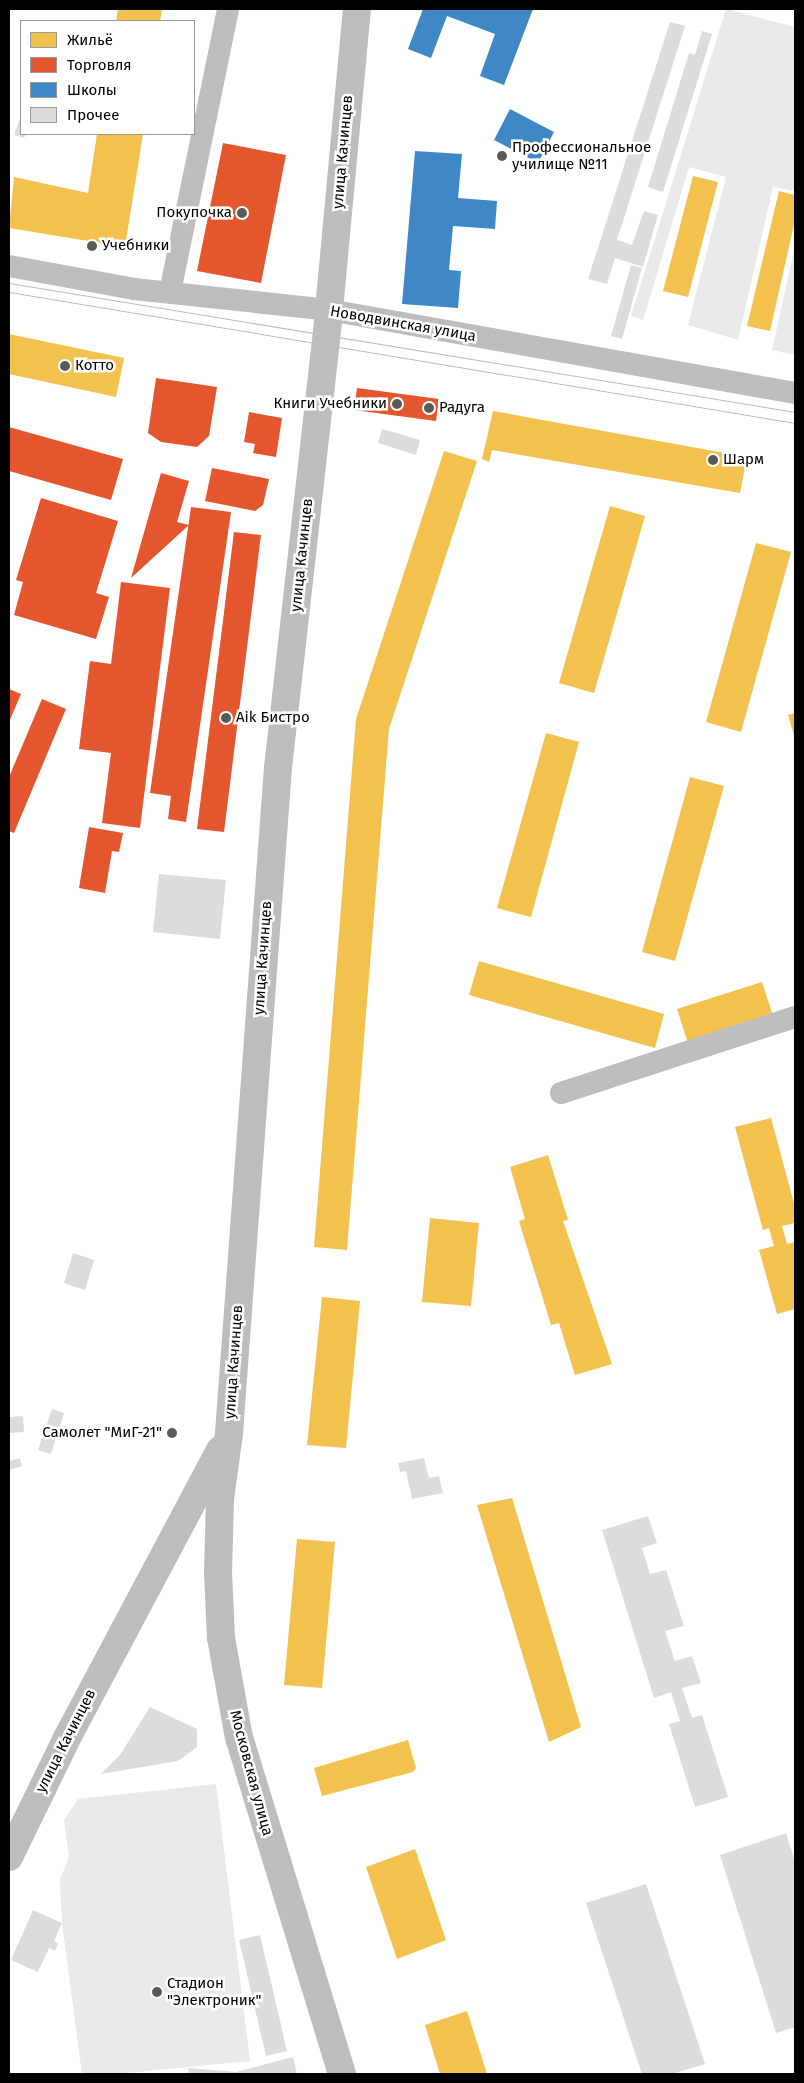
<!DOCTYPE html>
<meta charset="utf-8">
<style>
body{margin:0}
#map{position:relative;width:804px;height:2083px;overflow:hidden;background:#fff;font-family:"Fira Sans",sans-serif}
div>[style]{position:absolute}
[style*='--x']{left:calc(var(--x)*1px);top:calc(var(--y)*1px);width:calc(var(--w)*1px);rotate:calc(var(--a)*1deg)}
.green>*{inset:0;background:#e9e9e9}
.homes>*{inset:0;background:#f2c14e}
.shops>*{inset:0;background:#e4572e}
.schools>*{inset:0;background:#3f88c5}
.building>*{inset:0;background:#dcdcdc}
.minor>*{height:22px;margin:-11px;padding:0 11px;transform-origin:11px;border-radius:11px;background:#bdbdbd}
.major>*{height:28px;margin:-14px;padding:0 14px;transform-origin:14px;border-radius:14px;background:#bdbdbd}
.tram>*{height:1px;margin:-0.5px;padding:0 0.5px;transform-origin:0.5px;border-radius:0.5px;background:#bdbdbd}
.dots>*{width:14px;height:14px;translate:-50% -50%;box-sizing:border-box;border:2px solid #fff;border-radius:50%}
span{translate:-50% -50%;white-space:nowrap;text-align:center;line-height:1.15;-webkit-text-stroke:5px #fff;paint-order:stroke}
.poi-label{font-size:15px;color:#000}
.left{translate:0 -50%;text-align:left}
.right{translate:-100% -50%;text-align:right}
.street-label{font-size:15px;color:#000}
.frame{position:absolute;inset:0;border:10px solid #000;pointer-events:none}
.legend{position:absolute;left:20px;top:20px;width:175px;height:115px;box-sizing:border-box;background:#fff;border:1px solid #999;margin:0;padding:6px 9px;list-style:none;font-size:15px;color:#000}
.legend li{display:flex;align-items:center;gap:10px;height:25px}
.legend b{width:25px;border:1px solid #999}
</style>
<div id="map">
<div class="green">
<div style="clip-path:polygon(726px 9px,795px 27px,795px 191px,773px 187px,738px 340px,688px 325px,726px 177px,689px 167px,643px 320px,631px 316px)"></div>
<div style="clip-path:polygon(795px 246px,795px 355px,772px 350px)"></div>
<div style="clip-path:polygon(216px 1784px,250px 2061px,118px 2074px,82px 2074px,62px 1923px,60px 1880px,69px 1856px,64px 1820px,78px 1799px)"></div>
</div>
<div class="homes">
<div style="clip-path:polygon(118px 9px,162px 9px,160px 21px,116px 21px)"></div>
<div style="clip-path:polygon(97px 134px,143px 134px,125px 247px,9px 228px,14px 177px,88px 193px)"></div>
<div style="clip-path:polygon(693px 176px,718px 182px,688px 297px,663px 291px)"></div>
<div style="clip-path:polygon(779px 191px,795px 195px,795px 220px,770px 331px,747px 326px)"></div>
<div style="clip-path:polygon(9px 334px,124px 358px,116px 397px,9px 374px)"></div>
<div style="clip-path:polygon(493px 411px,747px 457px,740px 493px,492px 450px,489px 462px,482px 459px)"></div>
<div style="clip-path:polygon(444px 451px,477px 461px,389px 729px,347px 1250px,314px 1247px,356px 719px)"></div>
<div style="clip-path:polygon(610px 506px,645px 516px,594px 693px,559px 683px)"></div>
<div style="clip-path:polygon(756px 543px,791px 552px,741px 732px,706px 722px)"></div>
<div style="clip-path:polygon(795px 713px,795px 739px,788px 715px)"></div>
<div style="clip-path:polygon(546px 733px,579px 742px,531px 917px,497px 908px)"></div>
<div style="clip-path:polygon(690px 777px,724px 786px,675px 961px,642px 952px)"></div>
<div style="clip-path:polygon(479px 961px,664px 1014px,655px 1048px,469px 995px)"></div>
<div style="clip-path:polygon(762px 982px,773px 1016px,688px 1043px,677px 1009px)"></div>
<div style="clip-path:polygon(771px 1118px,795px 1207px,795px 1223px,782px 1226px,787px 1244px,795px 1242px,795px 1309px,777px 1314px,759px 1250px,774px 1246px,769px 1228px,763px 1230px,735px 1127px)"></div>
<div style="clip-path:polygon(548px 1155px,568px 1220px,563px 1221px,612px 1364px,575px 1375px,559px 1323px,551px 1325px,519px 1221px,525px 1219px,510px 1167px)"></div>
<div style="clip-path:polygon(430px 1218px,479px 1223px,471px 1306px,422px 1302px)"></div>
<div style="clip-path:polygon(322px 1297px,360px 1301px,346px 1448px,307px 1445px)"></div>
<div style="clip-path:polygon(512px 1498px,581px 1727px,549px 1742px,477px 1505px)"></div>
<div style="clip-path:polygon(297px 1539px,335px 1542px,322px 1688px,284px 1685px)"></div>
<div style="clip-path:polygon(408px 1740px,416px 1768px,413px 1772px,322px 1796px,314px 1768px)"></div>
<div style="clip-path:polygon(415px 1849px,446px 1940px,397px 1959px,366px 1867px)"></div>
<div style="clip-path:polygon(467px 2011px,487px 2074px,440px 2074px,425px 2025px)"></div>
</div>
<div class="shops">
<div style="clip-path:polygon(223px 143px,286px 155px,261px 283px,197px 271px)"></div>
<div style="clip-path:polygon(156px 378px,217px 387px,209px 436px,197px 447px,161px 442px,148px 433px)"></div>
<div style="clip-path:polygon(357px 388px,439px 399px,436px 421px,354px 410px)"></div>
<div style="clip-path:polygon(249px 412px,282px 418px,276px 457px,253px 453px,255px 444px,244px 442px)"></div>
<div style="clip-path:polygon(9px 427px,123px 459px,111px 500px,9px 471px)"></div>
<div style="clip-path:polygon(212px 468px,269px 479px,263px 505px,255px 511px,205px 501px)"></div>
<div style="clip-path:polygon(161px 473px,189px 481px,177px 522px,189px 525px,131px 578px)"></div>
<div style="clip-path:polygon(41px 498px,118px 521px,96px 593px,109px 597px,96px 639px,14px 615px,23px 582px,16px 580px)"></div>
<div style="clip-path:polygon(191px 507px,231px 512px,186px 822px,168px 819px,171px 796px,150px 793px)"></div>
<div style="clip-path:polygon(234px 532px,261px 535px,224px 832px,197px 829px)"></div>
<div style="clip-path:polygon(121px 582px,170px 588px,140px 828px,102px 823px,111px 753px,79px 749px,90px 661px,111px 664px)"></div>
<div style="clip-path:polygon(9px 689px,21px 694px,9px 722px)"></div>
<div style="clip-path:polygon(42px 699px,66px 709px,14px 833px,9px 831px,9px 777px)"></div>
<div style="clip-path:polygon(89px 827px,123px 833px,119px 852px,112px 851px,105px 893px,79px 888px)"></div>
</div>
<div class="schools">
<div style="clip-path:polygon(423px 9px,533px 9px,504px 85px,480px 76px,495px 34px,447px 16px,431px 58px,408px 49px)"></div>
<div style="clip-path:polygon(510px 109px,554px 132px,538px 163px,494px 140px)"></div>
<div style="clip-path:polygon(415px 151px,462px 154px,458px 198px,497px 201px,495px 229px,453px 226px,449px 270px,461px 271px,458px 308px,402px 304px)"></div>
</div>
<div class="building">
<div style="clip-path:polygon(670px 22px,685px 26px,617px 240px,632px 245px,644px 211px,658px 215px,643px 267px,615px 258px,607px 284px,588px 279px)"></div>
<div style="clip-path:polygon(702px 31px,712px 34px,663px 192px,648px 187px,689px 53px,695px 55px)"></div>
<div style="clip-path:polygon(21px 115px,21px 134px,26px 134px,24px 138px,14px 135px)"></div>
<div style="clip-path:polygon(631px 265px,642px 268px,622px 339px,611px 336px)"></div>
<div style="clip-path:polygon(382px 429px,420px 440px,416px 455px,378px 443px)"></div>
<div style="clip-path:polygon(159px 874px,226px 880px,220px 939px,153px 932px)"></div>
<div style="clip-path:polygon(73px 1253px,94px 1260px,85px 1290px,64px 1283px)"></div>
<div style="clip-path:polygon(52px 1409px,64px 1413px,51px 1454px,38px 1450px)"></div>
<div style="clip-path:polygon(23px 1416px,24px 1432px,9px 1433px,9px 1417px)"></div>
<div style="clip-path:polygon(20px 1458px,22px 1466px,9px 1470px,9px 1461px)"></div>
<div style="clip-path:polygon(424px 1458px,429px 1478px,439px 1476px,443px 1493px,412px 1499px,406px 1471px,400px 1472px,398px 1463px)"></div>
<div style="clip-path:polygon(648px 1516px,657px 1543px,642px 1548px,650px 1574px,666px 1570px,684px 1626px,665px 1631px,675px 1661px,692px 1656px,701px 1683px,682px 1688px,692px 1718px,702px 1715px,728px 1797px,695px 1807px,669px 1724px,680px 1721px,671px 1692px,654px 1698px,602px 1530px)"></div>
<div style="clip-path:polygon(150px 1707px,197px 1729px,197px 1747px,178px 1761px,101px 1774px,120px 1755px)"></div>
<div style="clip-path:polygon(786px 1833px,795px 1862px,795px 2027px,776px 2033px,720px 1855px)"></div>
<div style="clip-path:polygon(646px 1884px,705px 2064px,672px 2074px,642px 2074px,586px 1903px)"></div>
<div style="clip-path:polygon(33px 1910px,62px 1923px,54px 1941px,58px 1944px,55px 1951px,49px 1948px,38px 1972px,11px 1960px)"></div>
<div style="clip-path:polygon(260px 1935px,287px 2051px,266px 2056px,239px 1940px)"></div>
<div style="clip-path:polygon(293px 2057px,297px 2074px,189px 2074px,188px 2068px,236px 2072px)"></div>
</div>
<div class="minor">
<div style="--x:9;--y:266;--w:127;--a:10.4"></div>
<div style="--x:134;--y:289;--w:196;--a:6.1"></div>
<div style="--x:329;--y:310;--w:473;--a:10.1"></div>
<div style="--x:170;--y:292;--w:289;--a:-78.4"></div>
<div style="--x:561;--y:1093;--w:246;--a:-18"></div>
</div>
<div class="major">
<div style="--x:9;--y:1857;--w:135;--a:-64"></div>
<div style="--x:68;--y:1736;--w:324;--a:-62"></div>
<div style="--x:342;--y:2074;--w:351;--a:-107"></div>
<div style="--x:239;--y:1738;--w:102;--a:-100.2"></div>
<div style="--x:221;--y:1638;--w:66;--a:-92.6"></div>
<div style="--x:218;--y:1572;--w:73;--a:-88.4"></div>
<div style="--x:220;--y:1499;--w:67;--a:-82.2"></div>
<div style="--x:229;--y:1433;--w:667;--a:-85.79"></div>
<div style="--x:278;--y:768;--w:461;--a:-83.6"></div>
<div style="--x:329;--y:310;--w:302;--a:-84.7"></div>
</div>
<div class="tram">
<div style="--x:9;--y:283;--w:797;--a:9.32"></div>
<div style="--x:9;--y:292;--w:797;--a:9.46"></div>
</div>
<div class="dots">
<div style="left:502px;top:156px;background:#595959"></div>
<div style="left:242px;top:213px;background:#595959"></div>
<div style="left:92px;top:246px;background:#595959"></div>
<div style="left:65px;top:366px;background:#595959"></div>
<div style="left:397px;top:404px;background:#595959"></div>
<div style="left:429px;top:408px;background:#595959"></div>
<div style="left:713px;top:460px;background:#595959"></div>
<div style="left:226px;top:718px;background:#595959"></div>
<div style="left:172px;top:1433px;background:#595959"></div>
<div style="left:157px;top:1992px;background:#595959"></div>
</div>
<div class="poi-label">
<span class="left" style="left:512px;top:156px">Профессиональное<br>училище №11</span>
<span class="right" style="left:232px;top:213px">Покупочка</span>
<span class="left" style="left:102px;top:246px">Учебники</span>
<span class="left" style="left:75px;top:366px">Котто</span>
<span class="right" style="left:387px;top:404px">Книги Учебники</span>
<span class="left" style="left:439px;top:408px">Радуга</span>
<span class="left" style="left:723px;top:460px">Шарм</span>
<span class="left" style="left:236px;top:718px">Aik Бистро</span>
<span class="right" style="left:162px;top:1433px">Самолет "МиГ-21"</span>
<span class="left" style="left:167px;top:1992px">Стадион<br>"Электроник"</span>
</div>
<div class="street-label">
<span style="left:343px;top:152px;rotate:-85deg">улица Качинцев</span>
<span style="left:403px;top:324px;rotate:10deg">Новодвинская улица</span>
<span style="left:302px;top:555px;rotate:-84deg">улица Качинцев</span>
<span style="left:263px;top:958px;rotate:-86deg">улица Качинцев</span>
<span style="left:234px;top:1362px;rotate:-86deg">улица Качинцев</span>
<span style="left:66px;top:1741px;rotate:-63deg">улица Качинцев</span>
<span style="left:251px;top:1773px;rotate:75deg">Московская улица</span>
</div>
<div class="frame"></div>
<ul class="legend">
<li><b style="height:14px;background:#f2c14e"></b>Жильё</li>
<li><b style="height:14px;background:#e4572e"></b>Торговля</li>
<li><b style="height:14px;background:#3f88c5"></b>Школы</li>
<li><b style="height:14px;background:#dcdcdc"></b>Прочее</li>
</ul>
</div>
